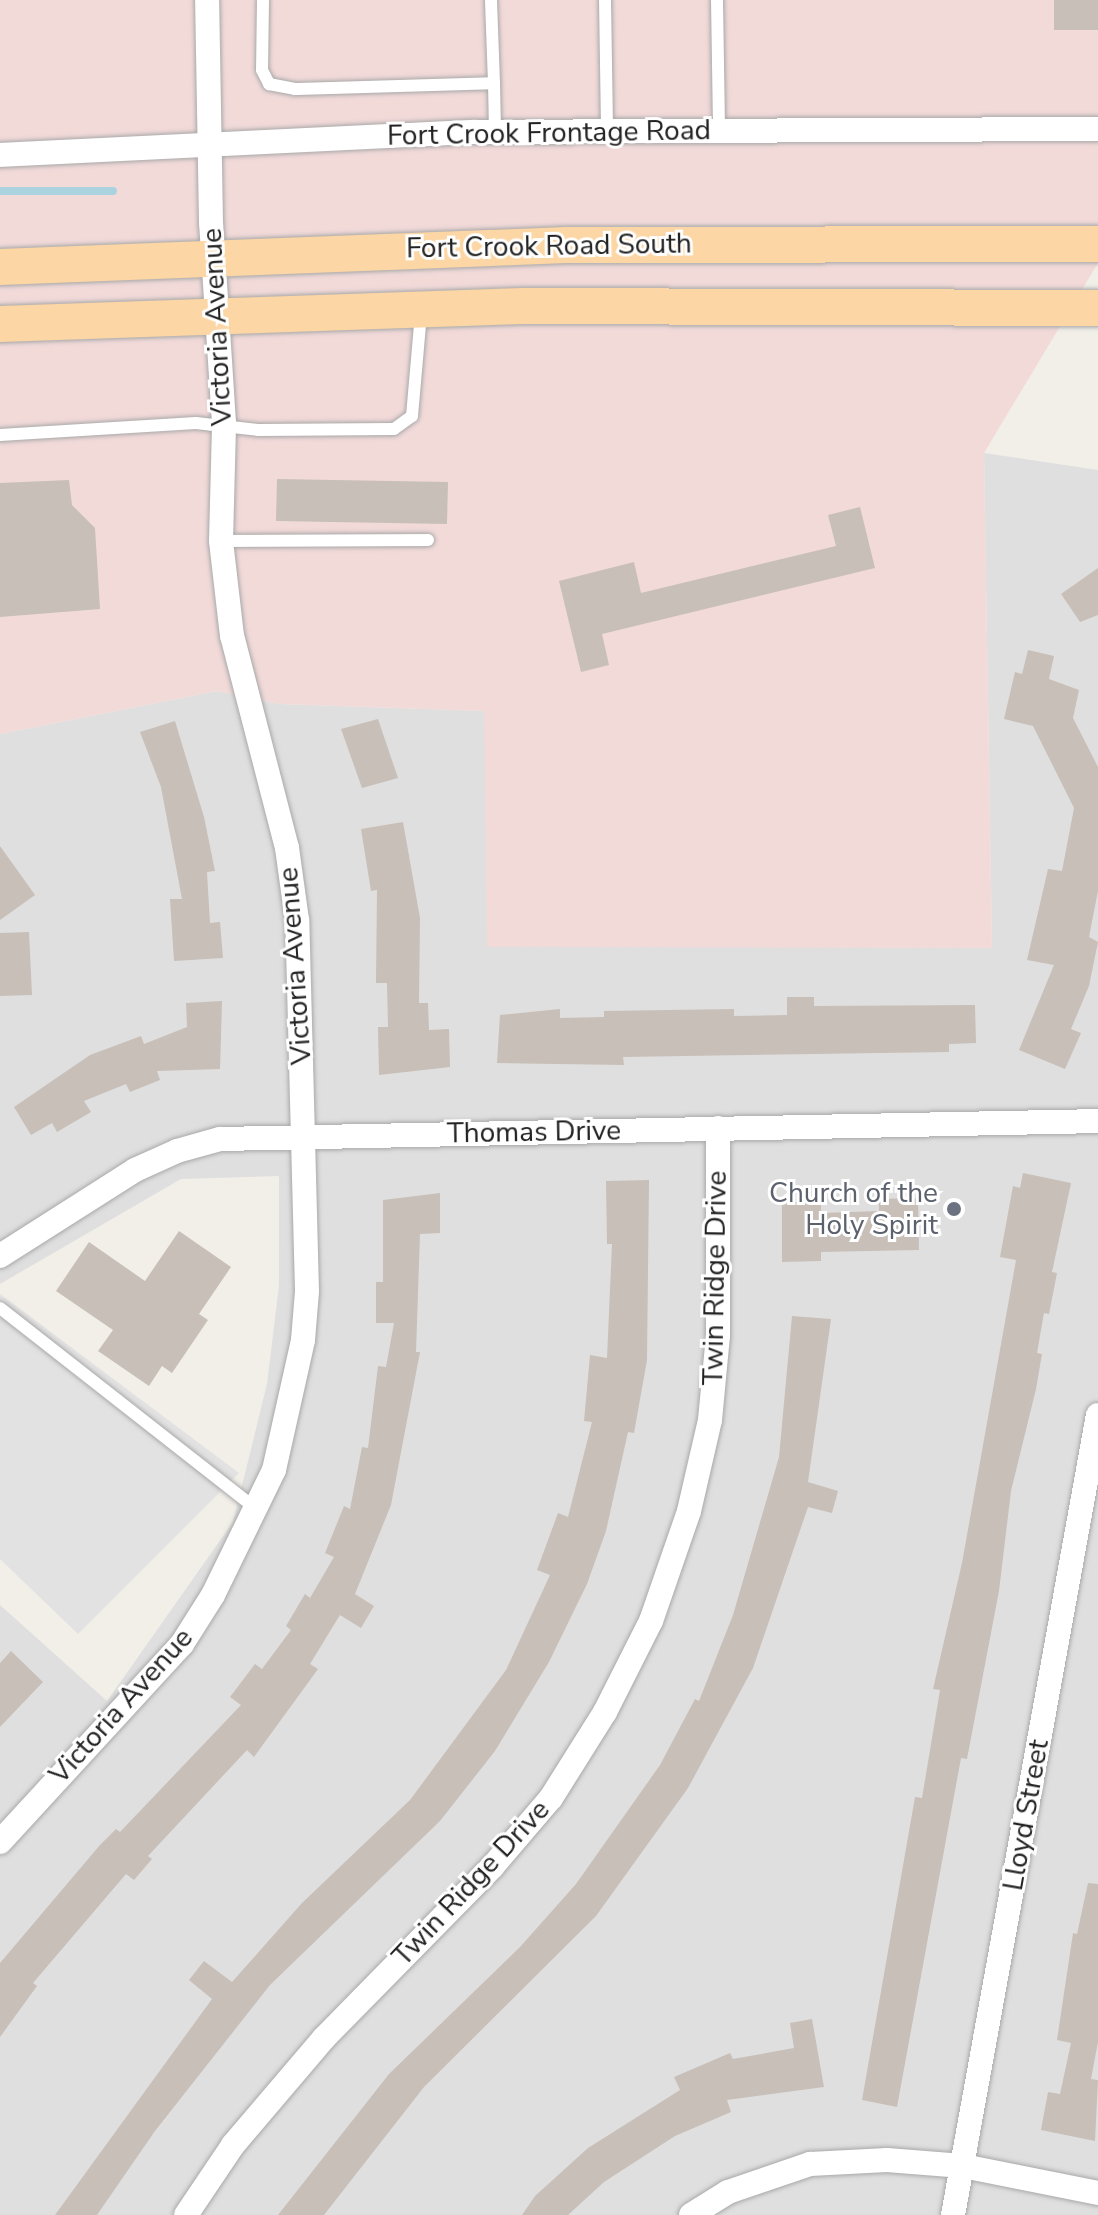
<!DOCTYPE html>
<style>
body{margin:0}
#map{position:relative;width:1098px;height:2215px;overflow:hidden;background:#f2efe9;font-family:"Nunito Sans",sans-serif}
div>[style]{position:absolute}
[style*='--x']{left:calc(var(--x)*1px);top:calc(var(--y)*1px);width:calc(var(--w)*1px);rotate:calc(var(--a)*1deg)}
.residential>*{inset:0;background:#e0dfdf}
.commercial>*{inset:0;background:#f2dad9}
.parking>*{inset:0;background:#e2e2e2}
.stream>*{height:8px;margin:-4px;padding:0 4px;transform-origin:4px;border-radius:4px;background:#aad3df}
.building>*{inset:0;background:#c7bfb8}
.roads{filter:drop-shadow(0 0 2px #a9a9a9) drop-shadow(0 0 2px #a9a9a9)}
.service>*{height:12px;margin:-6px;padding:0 6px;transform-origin:6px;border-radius:6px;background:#fff}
.minor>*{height:24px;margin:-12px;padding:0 12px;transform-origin:12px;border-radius:12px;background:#fff}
.primary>*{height:36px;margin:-18px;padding:0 18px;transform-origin:18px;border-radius:18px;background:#fcd6a4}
.dots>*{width:22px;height:22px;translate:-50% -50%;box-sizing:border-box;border:4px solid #fff;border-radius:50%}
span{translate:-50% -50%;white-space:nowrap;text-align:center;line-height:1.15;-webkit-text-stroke:6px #fff;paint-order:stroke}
.street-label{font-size:28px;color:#222}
.worship-label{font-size:28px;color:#5b616d}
.right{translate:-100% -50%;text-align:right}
</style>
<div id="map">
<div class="residential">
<div style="clip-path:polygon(984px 453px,1098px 470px,1098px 2215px,0 2215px,0 1605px,107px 1701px,233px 1522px,267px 1384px,279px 1285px,279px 1176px,181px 1179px,0 1284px,0 734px,217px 691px,280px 704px,484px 711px,992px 947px)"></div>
</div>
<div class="commercial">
<div style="clip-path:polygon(0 0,1098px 0,1098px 263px,984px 453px,992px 948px,487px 947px,484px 711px,280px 704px,217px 691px,0 734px)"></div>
</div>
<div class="parking">
<div style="clip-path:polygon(0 1294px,239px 1473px,78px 1634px,0 1559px)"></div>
</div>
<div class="stream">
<div style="--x:0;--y:191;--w:113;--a:0"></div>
</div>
<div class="building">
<div style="clip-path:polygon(1054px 0,1098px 0,1098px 30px,1054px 30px)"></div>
<div style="clip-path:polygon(277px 479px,448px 482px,447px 524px,276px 521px)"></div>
<div style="clip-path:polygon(69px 480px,72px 505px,95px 528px,100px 609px,0 617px,0 483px)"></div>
<div style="clip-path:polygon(860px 507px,875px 568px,602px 634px,609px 665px,581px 672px,559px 581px,634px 562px,641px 593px,836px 546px,828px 515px)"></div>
<div style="clip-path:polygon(1098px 568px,1098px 615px,1080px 622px,1061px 594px)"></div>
<div style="clip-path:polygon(1028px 650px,1054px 656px,1049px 679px,1079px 690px,1073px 718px,1098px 767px,1098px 891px,1089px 937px,1098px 942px,1089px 986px,1071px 1029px,1081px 1033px,1065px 1069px,1019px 1050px,1054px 965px,1027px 960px,1048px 869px,1062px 871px,1074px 808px,1033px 726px,1004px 719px,1015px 672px,1022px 674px)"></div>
<div style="clip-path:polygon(378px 719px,398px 778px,362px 788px,341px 729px)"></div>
<div style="clip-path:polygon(175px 721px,204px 817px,215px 871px,207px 872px,210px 923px,220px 922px,223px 958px,174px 961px,170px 899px,182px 899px,161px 787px,140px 732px)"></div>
<div style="clip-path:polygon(403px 822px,420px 918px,419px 1003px,428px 1003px,429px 1030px,449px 1029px,450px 1067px,379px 1075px,378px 1027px,388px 1027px,387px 983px,376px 983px,377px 890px,371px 891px,361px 829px)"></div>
<div style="clip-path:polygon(0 846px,35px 895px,0 920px)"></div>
<div style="clip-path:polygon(29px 932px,32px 995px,0 996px,0 933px)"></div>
<div style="clip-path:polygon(787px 997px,814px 997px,814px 1006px,975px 1005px,976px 1043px,949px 1044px,949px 1052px,623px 1057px,624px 1065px,497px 1063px,500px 1015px,560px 1009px,560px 1018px,604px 1017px,604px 1011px,734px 1009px,734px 1016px,787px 1015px)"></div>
<div style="clip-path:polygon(222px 1001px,220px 1069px,157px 1071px,160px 1080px,130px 1092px,126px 1084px,84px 1101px,91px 1112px,57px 1132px,52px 1123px,31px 1135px,14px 1107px,90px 1055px,141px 1036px,144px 1044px,187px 1027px,186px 1003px)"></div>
<div style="clip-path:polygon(1023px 1173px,1071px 1183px,1052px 1272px,1057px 1273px,1049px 1314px,1044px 1313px,1037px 1353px,1042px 1354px,1036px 1389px,1011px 1491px,999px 1591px,967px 1759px,961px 1758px,897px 2107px,862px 2100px,915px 1797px,922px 1798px,940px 1690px,933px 1689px,962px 1563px,1016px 1260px,1000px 1257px,1013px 1186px,1020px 1188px)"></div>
<div style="clip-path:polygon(649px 1180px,647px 1360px,634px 1433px,628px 1432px,606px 1531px,587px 1584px,549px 1662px,495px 1751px,440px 1821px,270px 1985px,155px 2131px,97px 2215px,55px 2215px,212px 1999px,189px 1980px,204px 1961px,232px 1982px,302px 1903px,410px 1800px,506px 1670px,550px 1575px,537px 1570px,558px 1513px,568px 1517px,592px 1422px,584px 1421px,590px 1355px,607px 1358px,612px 1244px,607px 1244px,606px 1181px)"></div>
<div style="clip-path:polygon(440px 1193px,440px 1233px,420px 1234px,416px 1352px,420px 1352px,391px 1505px,355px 1594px,374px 1606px,361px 1628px,340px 1615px,310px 1664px,318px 1669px,254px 1757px,247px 1750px,148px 1856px,152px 1859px,134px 1880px,126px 1874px,33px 1983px,37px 1986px,0 2037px,0 1963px,100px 1845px,116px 1829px,120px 1832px,241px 1705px,230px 1697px,255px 1664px,262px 1669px,291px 1630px,286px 1626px,305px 1594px,310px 1598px,334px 1557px,325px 1553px,344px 1506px,350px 1509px,362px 1447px,368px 1448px,378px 1366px,386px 1367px,394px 1323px,376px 1323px,376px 1282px,383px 1282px,383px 1200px)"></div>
<div style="clip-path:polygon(918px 1198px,919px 1250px,821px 1252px,821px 1261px,782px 1262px,782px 1202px,821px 1202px,821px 1213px,879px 1211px,879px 1199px)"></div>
<div style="clip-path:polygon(179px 1231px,231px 1267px,199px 1314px,208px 1320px,172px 1373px,162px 1366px,149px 1386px,98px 1351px,113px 1330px,56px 1291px,89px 1242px,145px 1281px)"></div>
<div style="clip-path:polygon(792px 1316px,831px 1319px,808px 1482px,838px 1491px,832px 1513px,808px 1507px,753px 1668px,688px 1788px,596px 1916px,424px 2087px,324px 2215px,278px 2215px,389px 2074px,520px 1947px,576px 1884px,660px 1765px,695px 1699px,699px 1701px,733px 1615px,779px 1457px)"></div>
<div style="clip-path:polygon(11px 1651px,43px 1682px,0 1727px,0 1663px)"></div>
<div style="clip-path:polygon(1088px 1883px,1098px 1884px,1098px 2042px,1091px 2079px,1098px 2080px,1095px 2141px,1041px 2130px,1048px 2092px,1060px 2094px,1071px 2043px,1057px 2040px,1073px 1933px,1077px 1934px)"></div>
<div style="clip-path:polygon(812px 2019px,824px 2087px,727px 2100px,731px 2112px,675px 2136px,604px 2182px,568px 2215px,522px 2215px,535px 2196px,588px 2148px,680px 2090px,674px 2077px,730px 2053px,733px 2059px,794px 2048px,790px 2023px)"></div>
</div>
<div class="roads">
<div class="service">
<div style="--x:263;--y:0;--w:70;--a:90.8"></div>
<div style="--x:262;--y:70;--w:16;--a:63"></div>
<div style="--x:269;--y:84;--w:26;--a:11"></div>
<div style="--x:295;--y:89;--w:199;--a:-1.7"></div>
<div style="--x:494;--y:83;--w:83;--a:-92.1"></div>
<div style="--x:605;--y:0;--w:130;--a:89.1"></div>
<div style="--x:717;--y:0;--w:129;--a:89.1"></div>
<div style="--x:494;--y:83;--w:49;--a:88.8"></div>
<div style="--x:0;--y:435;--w:196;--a:-3.5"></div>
<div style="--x:196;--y:423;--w:62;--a:6.4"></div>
<div style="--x:258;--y:430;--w:136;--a:-0.4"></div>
<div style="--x:394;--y:429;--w:22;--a:-36"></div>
<div style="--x:412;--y:416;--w:103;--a:-85"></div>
<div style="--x:221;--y:541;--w:207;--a:-0.3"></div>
<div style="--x:0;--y:1308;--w:328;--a:38.1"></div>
</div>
<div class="minor">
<div style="--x:0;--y:155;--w:474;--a:-2.8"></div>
<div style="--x:473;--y:132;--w:625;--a:-0.28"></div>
<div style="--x:0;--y:1256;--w:160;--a:-32.5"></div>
<div style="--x:135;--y:1170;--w:46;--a:-24.3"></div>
<div style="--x:177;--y:1151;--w:45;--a:-15.6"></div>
<div style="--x:220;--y:1139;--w:878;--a:-1.17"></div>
<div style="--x:0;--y:1842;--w:269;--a:-47.4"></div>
<div style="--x:182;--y:1644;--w:58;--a:-57.7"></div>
<div style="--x:213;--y:1595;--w:139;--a:-64"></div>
<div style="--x:274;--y:1470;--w:133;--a:-77.4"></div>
<div style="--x:303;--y:1340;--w:49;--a:-85.3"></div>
<div style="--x:307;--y:1291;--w:371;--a:-91.5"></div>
<div style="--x:297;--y:920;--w:73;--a:-97.9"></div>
<div style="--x:287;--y:848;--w:219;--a:-104.5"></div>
<div style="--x:232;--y:636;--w:96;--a:-96.6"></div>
<div style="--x:221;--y:541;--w:118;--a:-88.5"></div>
<div style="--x:224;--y:423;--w:200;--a:-93.7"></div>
<div style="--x:211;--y:223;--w:223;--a:-91"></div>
<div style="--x:186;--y:2215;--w:84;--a:-56.1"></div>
<div style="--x:233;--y:2145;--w:140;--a:-49.6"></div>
<div style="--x:324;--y:2038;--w:240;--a:-45.5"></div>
<div style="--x:492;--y:1867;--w:91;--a:-49.5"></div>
<div style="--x:551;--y:1798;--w:102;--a:-57.9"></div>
<div style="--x:605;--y:1712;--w:102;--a:-63.2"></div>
<div style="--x:651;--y:1621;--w:116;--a:-70.9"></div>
<div style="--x:689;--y:1511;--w:93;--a:-77"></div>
<div style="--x:710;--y:1420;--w:84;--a:-84.6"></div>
<div style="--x:718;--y:1336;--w:208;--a:-90"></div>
<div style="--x:691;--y:2215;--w:44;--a:-31.9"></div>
<div style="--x:728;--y:2192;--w:87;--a:-18.9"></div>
<div style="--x:810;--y:2164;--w:77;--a:-3"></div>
<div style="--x:887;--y:2160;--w:76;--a:4.5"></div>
<div style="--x:963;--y:2166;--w:138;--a:11.3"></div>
<div style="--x:953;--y:2215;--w:813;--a:-79.73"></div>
</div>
<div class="primary">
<div style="--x:0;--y:267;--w:567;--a:-2.22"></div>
<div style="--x:567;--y:245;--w:531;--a:-0.11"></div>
<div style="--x:0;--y:324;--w:523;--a:-1.97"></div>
<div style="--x:523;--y:306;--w:575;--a:0.2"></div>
</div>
</div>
<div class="dots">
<div style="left:954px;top:1209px;background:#6b7280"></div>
</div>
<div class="street-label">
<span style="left:549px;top:133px;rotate:-1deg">Fort Crook Frontage Road</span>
<span style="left:549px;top:246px;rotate:-1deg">Fort Crook Road South</span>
<span style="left:217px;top:327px;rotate:-93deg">Victoria Avenue</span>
<span style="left:295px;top:966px;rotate:-94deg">Victoria Avenue</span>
<span style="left:534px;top:1132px;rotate:-1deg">Thomas Drive</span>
<span style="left:715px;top:1278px;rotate:-89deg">Twin Ridge Drive</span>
<span style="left:121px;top:1706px;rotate:-48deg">Victoria Avenue</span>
<span style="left:1026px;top:1815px;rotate:-80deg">Lloyd Street</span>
<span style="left:471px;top:1883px;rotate:-47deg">Twin Ridge Drive</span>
</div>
<div class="worship-label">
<span class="right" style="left:938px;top:1209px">Church of the<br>Holy Spirit</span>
</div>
</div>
